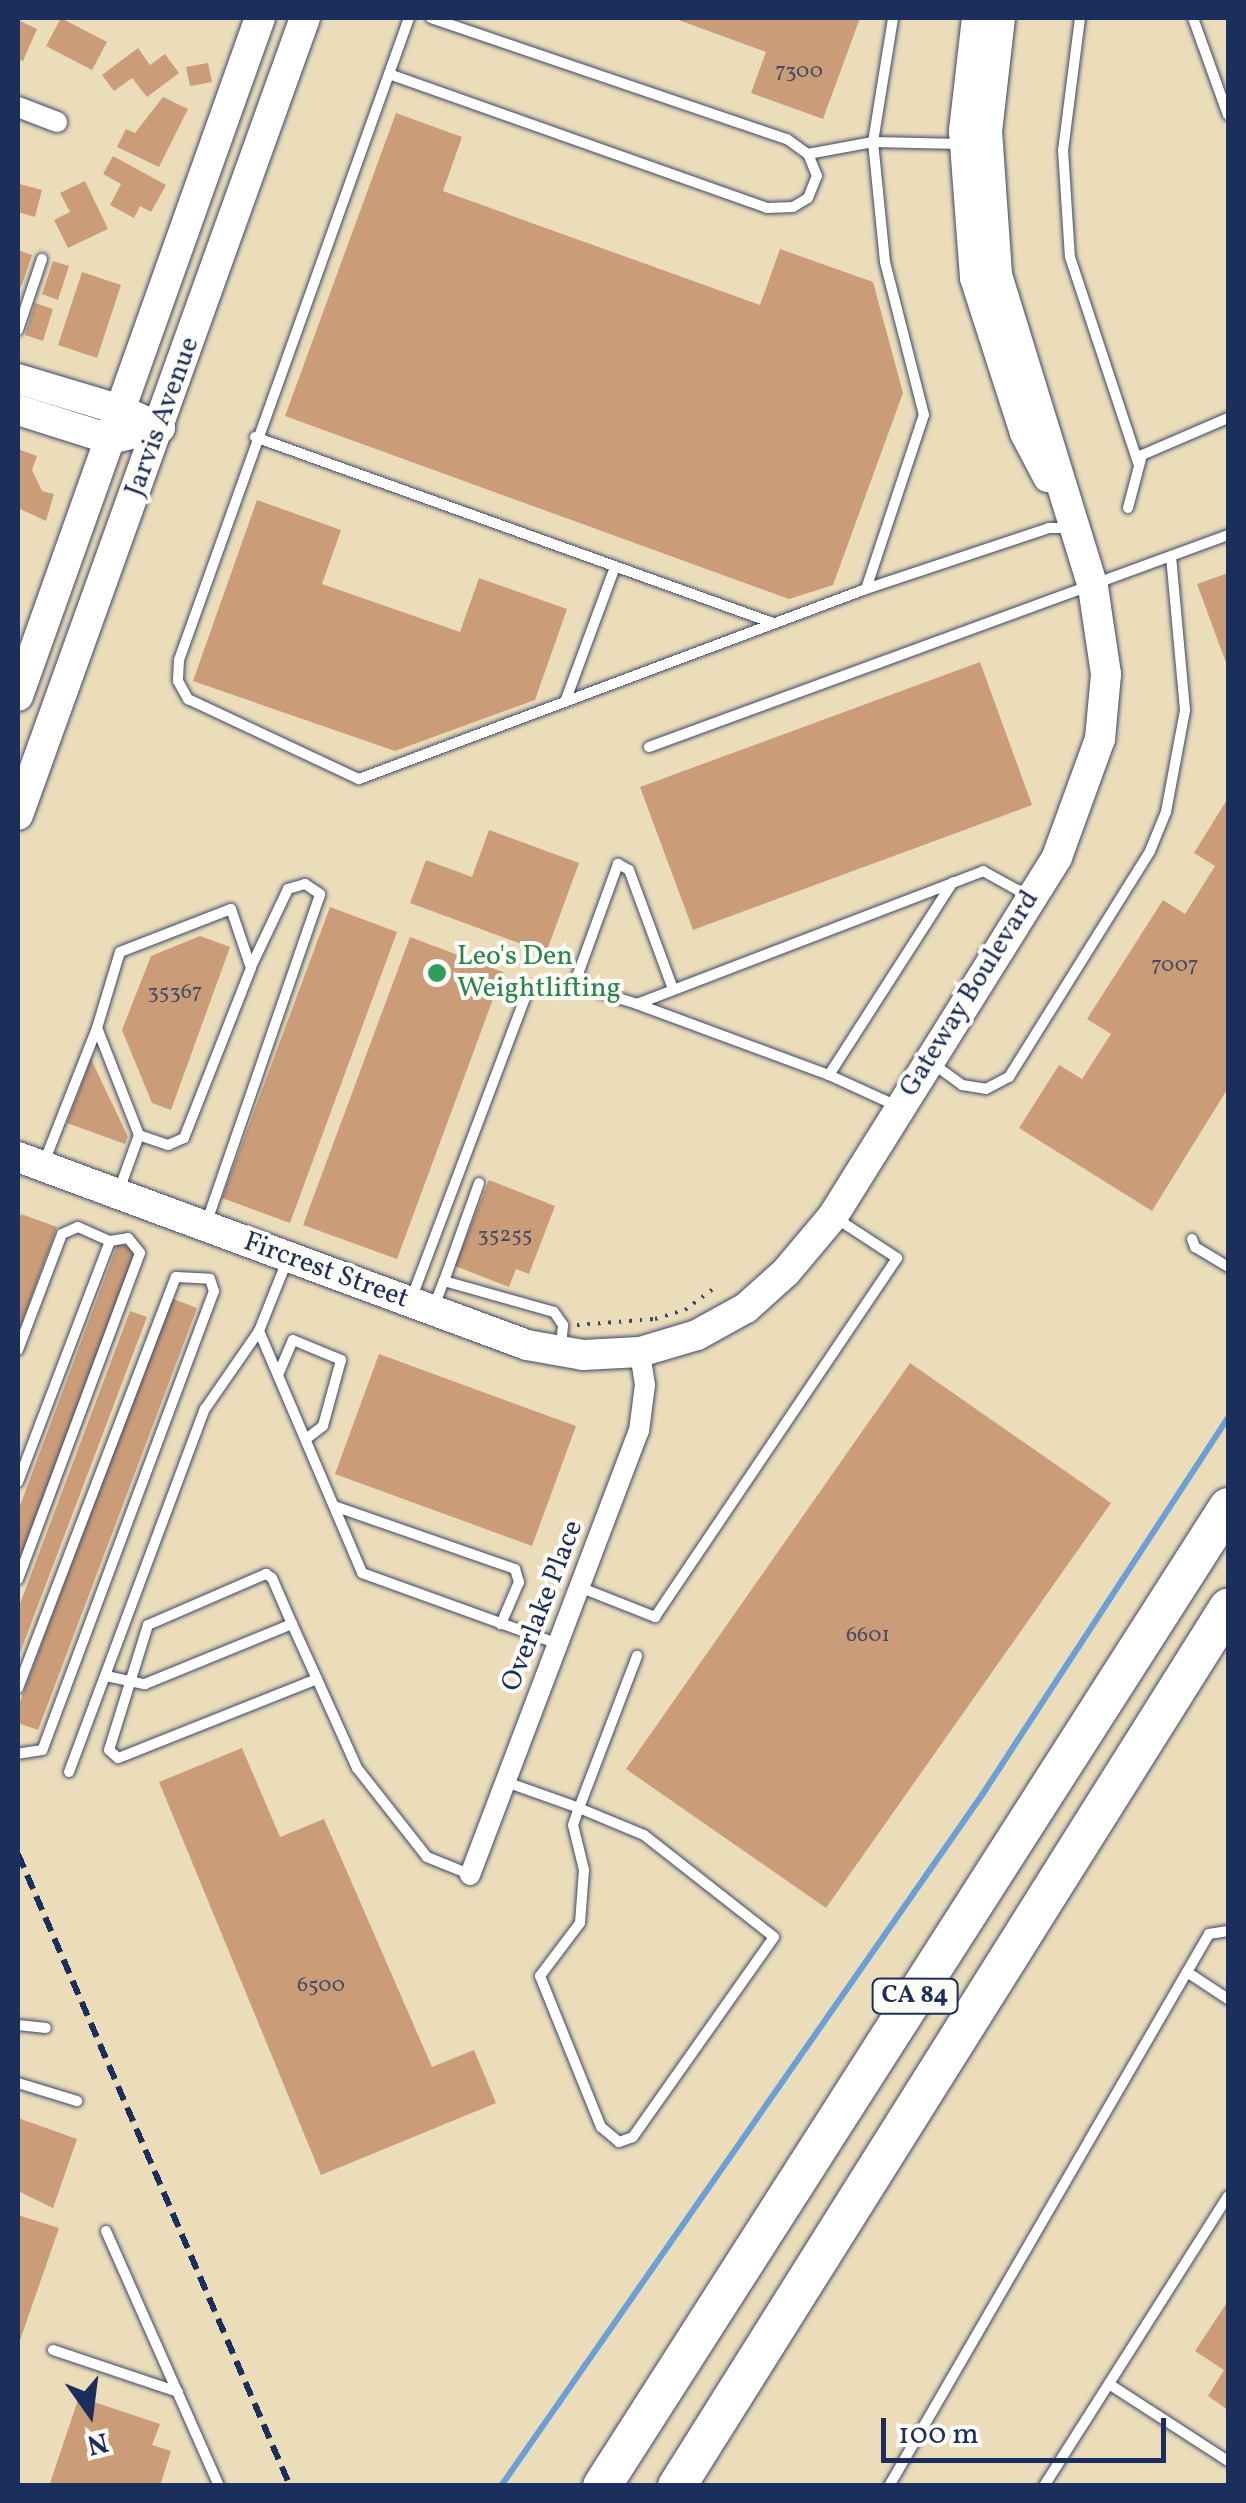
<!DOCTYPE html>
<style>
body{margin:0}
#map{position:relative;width:1246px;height:2503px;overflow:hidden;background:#ecddba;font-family:Vollkorn,serif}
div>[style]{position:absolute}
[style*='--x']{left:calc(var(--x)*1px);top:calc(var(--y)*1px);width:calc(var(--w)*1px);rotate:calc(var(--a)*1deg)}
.stream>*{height:6px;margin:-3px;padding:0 3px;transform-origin:3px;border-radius:3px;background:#6a9fd7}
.building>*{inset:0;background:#ca9d78}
.path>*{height:4px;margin-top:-2px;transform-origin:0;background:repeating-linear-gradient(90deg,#3a496c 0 2.5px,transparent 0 10.5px)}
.roads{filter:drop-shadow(0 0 2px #3a496c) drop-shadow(0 0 2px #3a496c)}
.lane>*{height:10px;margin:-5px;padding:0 5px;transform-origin:5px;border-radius:5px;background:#fff}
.street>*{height:20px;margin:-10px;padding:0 10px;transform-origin:10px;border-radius:10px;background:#fff}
.secondary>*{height:30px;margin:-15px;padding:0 15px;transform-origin:15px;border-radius:15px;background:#fff}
.highway>*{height:38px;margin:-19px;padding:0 19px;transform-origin:19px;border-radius:19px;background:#fff}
.rail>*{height:6px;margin-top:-3px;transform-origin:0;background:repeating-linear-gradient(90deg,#1b2f5e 0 15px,transparent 0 23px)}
.dots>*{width:28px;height:28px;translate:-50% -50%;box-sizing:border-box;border:5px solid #fdfcf7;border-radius:50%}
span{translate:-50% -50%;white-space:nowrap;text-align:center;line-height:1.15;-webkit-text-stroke:8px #fdfcf7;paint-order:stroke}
.number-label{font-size:22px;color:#474a64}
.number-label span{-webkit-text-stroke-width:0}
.shield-label span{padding:2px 8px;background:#fdfcf7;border:2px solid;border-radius:8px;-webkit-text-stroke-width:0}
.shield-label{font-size:25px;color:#1b2f5e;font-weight:700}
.street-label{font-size:28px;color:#1b2f5e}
.leisure-label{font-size:28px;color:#27864d}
.left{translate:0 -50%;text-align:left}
.frame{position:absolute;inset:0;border:20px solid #1b2f5e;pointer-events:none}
.north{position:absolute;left:40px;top:2363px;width:100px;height:100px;-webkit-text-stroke:8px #fdfcf7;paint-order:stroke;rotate:166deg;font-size:28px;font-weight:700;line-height:40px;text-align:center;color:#1b2f5e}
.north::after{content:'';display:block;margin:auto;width:35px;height:45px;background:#1b2f5e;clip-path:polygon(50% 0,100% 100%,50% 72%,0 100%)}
.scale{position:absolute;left:881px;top:2418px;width:285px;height:45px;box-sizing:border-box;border:5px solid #1b2f5e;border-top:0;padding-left:12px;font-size:30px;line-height:35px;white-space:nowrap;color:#1b2f5e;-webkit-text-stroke:8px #fdfcf7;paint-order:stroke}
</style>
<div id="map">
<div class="stream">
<div style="--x:501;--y:2486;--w:842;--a:-55.16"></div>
<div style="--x:982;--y:1795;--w:450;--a:-56.9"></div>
</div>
<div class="building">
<div style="clip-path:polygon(61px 18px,107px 42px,92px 70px,46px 46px)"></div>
<div style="clip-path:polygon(673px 18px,860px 18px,823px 119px,751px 93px,766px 52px)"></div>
<div style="clip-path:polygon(18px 20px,37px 29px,23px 61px,18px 59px)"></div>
<div style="clip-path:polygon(138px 48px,150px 65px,165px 54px,179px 73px,147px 97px,132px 78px,114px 91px,102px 75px)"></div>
<div style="clip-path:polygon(208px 63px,212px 82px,190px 86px,186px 67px)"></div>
<div style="clip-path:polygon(163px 97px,188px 109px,159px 167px,117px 147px,126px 129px,135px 133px)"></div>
<div style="clip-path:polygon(396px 113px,462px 137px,443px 191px,760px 305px,780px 249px,873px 282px,903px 393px,833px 585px,789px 599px,285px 416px)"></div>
<div style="clip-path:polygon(113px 156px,166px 185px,151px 212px,140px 206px,134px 218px,110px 205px,121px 184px,103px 174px)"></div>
<div style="clip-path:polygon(18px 173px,20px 184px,42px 190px,35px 217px,18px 212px)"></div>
<div style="clip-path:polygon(85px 181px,108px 229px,68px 248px,54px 220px,70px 212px,60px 193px)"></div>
<div style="clip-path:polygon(18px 250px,32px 255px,21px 287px,18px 285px)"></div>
<div style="clip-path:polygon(53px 261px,69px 266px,58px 300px,42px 294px)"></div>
<div style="clip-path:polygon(82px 272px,121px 285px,97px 358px,58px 345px)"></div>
<div style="clip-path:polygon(35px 303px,53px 309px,43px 341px,25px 335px)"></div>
<div style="clip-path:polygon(18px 449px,37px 456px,32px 470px,42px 491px,54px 494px,46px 521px,18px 508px)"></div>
<div style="clip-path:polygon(257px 500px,341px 530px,322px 584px,460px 632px,479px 578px,567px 609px,535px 700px,395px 751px,193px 681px)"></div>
<div style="clip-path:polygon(1228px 573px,1228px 668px,1197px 584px)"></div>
<div style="clip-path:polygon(980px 662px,1032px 805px,693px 930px,640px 787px)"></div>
<div style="clip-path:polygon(1228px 798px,1228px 1088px,1152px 1211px,1019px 1128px,1059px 1065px,1082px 1079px,1111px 1034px,1087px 1019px,1163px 900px,1185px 914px,1215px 866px,1194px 853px)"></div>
<div style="clip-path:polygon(489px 830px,579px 863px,546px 953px,410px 903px,426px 860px,472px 877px)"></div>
<div style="clip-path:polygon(330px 907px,397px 932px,290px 1223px,222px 1198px)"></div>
<div style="clip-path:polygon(200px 936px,230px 947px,171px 1110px,152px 1103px,122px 1030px,151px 956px)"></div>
<div style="clip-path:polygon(410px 937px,503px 972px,397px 1259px,303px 1225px)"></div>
<div style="clip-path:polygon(91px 1059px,128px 1137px,125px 1144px,67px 1123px)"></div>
<div style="clip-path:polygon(489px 1180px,555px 1206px,529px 1274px,516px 1269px,509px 1287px,455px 1266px)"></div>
<div style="clip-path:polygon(21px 1214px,57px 1227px,18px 1334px,18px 1225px)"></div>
<div style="clip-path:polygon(118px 1243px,136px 1250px,18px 1564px,18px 1511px)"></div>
<div style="clip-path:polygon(171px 1298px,197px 1308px,38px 1730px,18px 1723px,18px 1707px)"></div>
<div style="clip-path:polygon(130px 1311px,147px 1317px,18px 1658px,18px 1609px)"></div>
<div style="clip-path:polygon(379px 1354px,576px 1426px,532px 1546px,335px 1474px)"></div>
<div style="clip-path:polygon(910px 1363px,1111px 1503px,826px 1908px,626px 1769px)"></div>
<div style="clip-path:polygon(242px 1748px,280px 1837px,324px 1819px,432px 2067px,474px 2050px,496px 2103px,321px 2175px,159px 1782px)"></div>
<div style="clip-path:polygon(18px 2118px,77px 2139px,53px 2208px,18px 2191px)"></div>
<div style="clip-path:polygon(18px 2215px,59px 2228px,18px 2346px)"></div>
<div style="clip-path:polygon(1228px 2301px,1228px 2410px,1208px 2396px,1224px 2370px,1195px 2351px)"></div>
<div style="clip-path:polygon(79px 2397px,160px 2424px,152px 2445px,171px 2451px,160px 2486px,49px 2486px)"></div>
</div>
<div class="path">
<div style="--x:577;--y:1325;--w:78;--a:-4.4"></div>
<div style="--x:655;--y:1319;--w:31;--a:-17"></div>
<div style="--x:685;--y:1310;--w:34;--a:-37"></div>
</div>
<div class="roads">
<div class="lane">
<div style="--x:409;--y:18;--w:682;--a:109.71"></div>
<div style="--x:179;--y:660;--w:21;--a:93"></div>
<div style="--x:178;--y:681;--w:21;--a:61"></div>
<div style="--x:188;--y:699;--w:189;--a:25.1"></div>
<div style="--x:359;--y:779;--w:541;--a:-20.54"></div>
<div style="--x:866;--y:589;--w:183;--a:-71.6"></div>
<div style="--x:924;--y:415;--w:158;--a:-104.3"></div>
<div style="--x:885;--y:262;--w:121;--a:-95.7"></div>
<div style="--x:873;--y:142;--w:126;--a:-80.8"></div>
<div style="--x:431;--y:18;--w:376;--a:18.8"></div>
<div style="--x:787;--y:139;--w:26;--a:36"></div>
<div style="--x:808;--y:154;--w:66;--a:-10.5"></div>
<div style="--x:873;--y:142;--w:88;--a:1.3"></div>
<div style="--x:1080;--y:18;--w:133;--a:97.3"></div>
<div style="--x:1063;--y:150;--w:107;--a:86.3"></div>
<div style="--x:1070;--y:257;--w:217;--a:71.7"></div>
<div style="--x:1193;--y:18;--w:103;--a:70.2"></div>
<div style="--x:389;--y:74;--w:401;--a:19.5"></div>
<div style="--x:767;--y:208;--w:26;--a:-2"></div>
<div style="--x:793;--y:207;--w:17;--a:-31"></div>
<div style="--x:808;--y:198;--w:24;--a:-68"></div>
<div style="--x:817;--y:176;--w:24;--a:-112"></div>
<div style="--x:18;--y:330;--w:75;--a:-71.3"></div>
<div style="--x:255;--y:437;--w:550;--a:19.75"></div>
<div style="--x:1128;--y:508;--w:55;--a:-75.2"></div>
<div style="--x:1142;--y:455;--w:94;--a:-23.3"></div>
<div style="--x:866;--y:589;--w:193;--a:-18.4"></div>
<div style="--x:1049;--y:528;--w:20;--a:0"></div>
<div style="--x:565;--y:702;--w:144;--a:-69.7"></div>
<div style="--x:649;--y:747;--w:617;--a:-20.11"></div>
<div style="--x:673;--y:989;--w:127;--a:-110.3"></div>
<div style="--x:629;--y:870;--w:13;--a:-151"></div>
<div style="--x:618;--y:864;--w:117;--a:110"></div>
<div style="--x:578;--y:974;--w:16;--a:60"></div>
<div style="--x:586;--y:988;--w:53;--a:17.4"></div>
<div style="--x:637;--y:1004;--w:371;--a:-21"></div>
<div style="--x:983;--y:871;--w:54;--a:29"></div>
<div style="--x:637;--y:1004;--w:205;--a:20.3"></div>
<div style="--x:829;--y:1075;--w:229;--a:-57.3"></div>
<div style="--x:932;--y:1063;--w:37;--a:36"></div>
<div style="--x:962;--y:1085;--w:24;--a:9"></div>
<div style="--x:986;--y:1089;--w:26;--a:-28"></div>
<div style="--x:1009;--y:1077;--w:266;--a:-58"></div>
<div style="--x:1150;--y:851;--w:42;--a:-67.7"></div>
<div style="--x:1166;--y:812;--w:104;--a:-79.4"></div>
<div style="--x:1185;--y:710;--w:154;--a:-95.2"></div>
<div style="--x:829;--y:1075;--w:75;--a:24.5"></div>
<div style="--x:43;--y:1165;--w:147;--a:-68.5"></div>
<div style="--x:118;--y:1193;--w:62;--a:-70.1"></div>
<div style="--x:139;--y:1135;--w:115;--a:-111.4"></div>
<div style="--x:97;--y:1028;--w:79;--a:-73.2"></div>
<div style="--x:120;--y:952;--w:119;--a:-21.2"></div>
<div style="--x:231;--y:909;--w:62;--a:71.3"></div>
<div style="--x:251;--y:968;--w:183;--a:111.5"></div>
<div style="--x:184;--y:1138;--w:17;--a:156"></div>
<div style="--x:168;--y:1145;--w:31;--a:-161"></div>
<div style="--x:206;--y:1224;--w:349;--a:-70.9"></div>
<div style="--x:320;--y:894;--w:18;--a:-146"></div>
<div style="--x:305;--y:884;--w:18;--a:164"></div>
<div style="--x:288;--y:889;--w:86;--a:115.4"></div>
<div style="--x:1192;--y:1239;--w:9;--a:69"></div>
<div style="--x:1195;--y:1247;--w:39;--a:31"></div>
<div style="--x:444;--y:1281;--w:104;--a:-70.3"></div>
<div style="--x:412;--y:1297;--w:328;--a:-69.3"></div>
<div style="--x:433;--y:1309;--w:30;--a:-69"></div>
<div style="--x:444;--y:1281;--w:114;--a:15.7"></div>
<div style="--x:554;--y:1312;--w:16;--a:55"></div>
<div style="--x:563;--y:1325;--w:21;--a:95"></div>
<div style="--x:259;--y:1331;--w:263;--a:66.9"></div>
<div style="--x:362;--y:1573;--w:208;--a:19.9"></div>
<div style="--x:18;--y:1350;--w:124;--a:-69.2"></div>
<div style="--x:62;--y:1234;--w:17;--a:-24"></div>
<div style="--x:78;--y:1227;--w:35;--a:24"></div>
<div style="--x:278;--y:1375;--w:38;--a:-67"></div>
<div style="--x:293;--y:1340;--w:52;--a:22.6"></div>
<div style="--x:341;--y:1360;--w:68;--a:105.3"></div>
<div style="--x:323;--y:1426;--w:21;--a:143"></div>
<div style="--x:18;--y:1482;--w:258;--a:-69.1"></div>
<div style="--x:110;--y:1241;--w:18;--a:-9"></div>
<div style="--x:128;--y:1238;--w:19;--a:51"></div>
<div style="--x:140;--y:1253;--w:348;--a:110.5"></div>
<div style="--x:334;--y:1506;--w:192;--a:19.2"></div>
<div style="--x:515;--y:1569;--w:14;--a:73"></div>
<div style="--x:519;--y:1582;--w:46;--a:113.2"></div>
<div style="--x:579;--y:1587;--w:82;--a:21.5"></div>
<div style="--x:655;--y:1617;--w:433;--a:-56"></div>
<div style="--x:897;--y:1258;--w:75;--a:-146.9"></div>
<div style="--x:106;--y:1676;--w:40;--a:12"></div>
<div style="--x:145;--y:1684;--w:159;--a:-22.2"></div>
<div style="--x:317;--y:1679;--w:214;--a:158.3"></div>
<div style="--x:118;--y:1758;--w:12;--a:-138"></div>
<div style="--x:109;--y:1750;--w:131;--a:-72.7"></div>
<div style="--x:148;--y:1625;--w:129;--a:-23.4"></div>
<div style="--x:266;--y:1574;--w:7;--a:34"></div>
<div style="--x:272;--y:1578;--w:50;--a:66.5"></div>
<div style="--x:292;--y:1624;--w:60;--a:65.6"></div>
<div style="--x:317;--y:1679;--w:98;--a:65.8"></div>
<div style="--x:357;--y:1768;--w:113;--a:51.8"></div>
<div style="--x:427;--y:1857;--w:45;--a:22"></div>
<div style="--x:18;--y:1688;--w:440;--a:-69"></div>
<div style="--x:176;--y:1277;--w:34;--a:3"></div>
<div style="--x:210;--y:1279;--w:13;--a:72"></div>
<div style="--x:214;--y:1291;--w:490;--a:110.5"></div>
<div style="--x:42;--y:1750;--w:24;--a:171"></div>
<div style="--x:69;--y:1772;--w:388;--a:-69.5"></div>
<div style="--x:205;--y:1409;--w:95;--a:-55.3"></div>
<div style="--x:259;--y:1331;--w:79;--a:-68.3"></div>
<div style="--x:506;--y:1782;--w:77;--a:19.6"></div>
<div style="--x:579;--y:1808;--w:70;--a:22.6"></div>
<div style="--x:644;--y:1835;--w:165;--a:38.1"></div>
<div style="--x:774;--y:1937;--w:245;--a:125.2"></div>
<div style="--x:633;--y:2137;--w:15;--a:160"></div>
<div style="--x:619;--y:2142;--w:23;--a:-140"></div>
<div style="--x:601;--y:2127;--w:163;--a:-112"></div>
<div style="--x:540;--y:1976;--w:66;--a:-53"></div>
<div style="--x:580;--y:1923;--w:53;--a:-85.7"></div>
<div style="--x:584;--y:1870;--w:46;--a:-103.7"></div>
<div style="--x:573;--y:1825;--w:18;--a:-71"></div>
<div style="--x:579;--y:1808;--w:163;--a:-69.1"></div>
<div style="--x:1187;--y:1972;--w:49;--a:33.4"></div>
<div style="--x:18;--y:2025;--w:28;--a:6"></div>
<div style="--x:18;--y:2083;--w:62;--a:17"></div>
<div style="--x:106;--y:2231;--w:279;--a:66.1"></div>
<div style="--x:53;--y:2350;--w:132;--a:18.6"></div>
<div style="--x:1109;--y:2384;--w:142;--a:32.9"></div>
<div style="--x:889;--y:2486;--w:638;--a:-59.9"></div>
<div style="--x:1209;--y:1934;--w:19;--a:-9"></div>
<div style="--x:1044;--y:2486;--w:343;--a:-57.6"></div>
</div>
<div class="street">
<div style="--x:18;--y:107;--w:42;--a:21"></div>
<div style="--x:470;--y:1875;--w:475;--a:-69.2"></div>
<div style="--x:639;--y:1431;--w:46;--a:-82.6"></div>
<div style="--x:645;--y:1385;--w:33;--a:-99"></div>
</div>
<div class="secondary">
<div style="--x:977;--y:18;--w:114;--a:96.6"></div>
<div style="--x:964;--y:131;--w:147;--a:85.7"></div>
<div style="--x:975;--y:278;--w:163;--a:72.1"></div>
<div style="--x:1025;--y:433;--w:50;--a:62.4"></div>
<div style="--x:18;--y:379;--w:108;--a:16.8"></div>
<div style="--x:121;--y:410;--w:43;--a:24.8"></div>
<div style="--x:18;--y:410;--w:96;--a:17.5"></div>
<div style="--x:110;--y:439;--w:18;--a:-13"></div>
<div style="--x:18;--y:696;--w:720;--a:-70.36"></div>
<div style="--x:18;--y:815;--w:847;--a:-70.2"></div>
<div style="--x:18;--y:1157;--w:543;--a:20.27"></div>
<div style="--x:527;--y:1345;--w:57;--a:10.1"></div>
<div style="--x:583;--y:1355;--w:57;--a:-3"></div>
<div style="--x:640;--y:1352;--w:59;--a:-16.6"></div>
<div style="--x:697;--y:1335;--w:56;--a:-28.9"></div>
<div style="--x:746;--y:1308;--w:54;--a:-42"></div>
<div style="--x:786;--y:1272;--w:73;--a:-50"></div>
<div style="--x:833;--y:1216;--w:423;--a:-58"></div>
<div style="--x:1057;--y:857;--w:126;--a:-70"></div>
<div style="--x:1100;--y:739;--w:65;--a:-84.7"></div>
<div style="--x:1106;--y:674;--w:88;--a:-98.5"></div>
<div style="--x:1093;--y:587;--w:327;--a:-107.1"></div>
<div style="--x:997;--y:274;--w:142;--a:-94"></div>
<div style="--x:987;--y:132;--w:115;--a:-83.5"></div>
</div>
<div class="highway">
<div style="--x:602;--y:2486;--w:1162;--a:-57.4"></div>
<div style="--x:677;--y:2486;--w:1037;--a:-57.89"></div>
</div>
</div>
<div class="rail">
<div style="--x:18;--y:1854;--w:688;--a:66.71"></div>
</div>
<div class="dots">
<div style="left:437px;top:973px;background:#2e9e5b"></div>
</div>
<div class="number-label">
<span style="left:799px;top:72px">7300</span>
<span style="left:1175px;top:966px">7007</span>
<span style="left:175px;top:993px">35367</span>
<span style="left:505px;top:1236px">35255</span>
<span style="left:868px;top:1636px">6601</span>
<span style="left:321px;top:1986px">6500</span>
</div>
<div class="shield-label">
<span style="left:915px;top:1996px">CA 84</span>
</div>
<div class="street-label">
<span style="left:163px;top:417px;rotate:-70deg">Jarvis Avenue</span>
<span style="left:970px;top:994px;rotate:-58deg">Gateway Boulevard</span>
<span style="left:326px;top:1271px;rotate:20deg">Fircrest Street</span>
<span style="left:543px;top:1606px;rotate:-69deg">Overlake Place</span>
</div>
<div class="leisure-label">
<span class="left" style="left:457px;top:973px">Leo's Den<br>Weightlifting</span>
</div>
<div class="frame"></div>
<div class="north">N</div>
<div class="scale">100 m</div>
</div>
